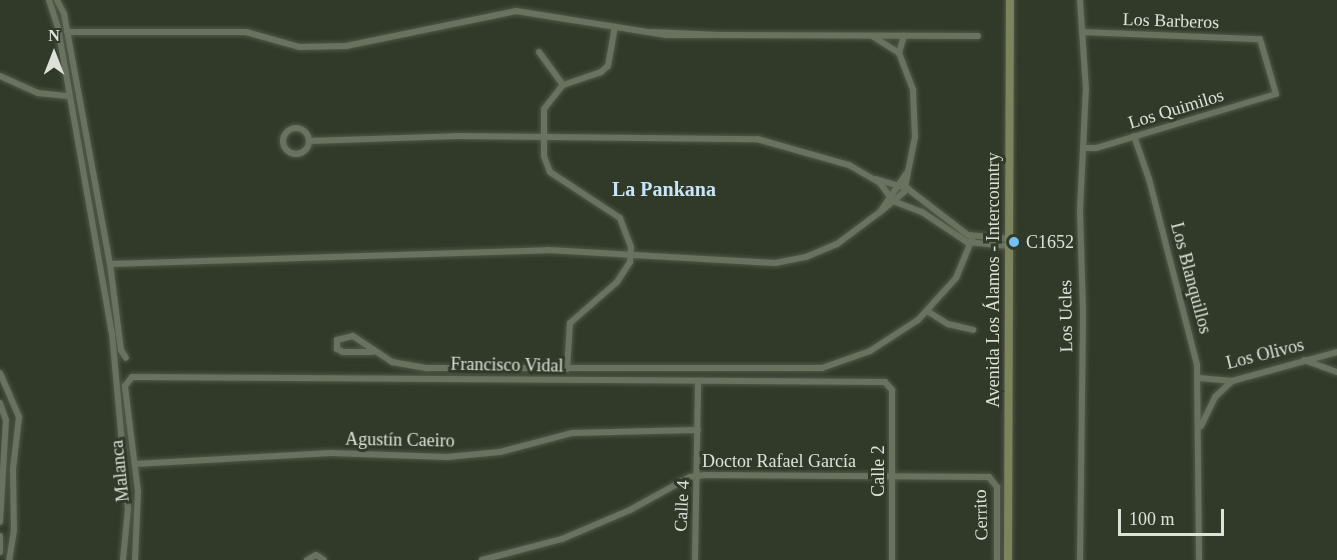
<!DOCTYPE html>
<meta charset="utf-8">
<style>
body{margin:0}
#map{position:relative;width:1337px;height:560px;overflow:hidden;background:#313a29;font-family:"Times New Roman",serif}
div>[style]{position:absolute}
[style*='--x']{left:calc(var(--x)*1px);top:calc(var(--y)*1px);width:calc(var(--w)*1px);rotate:calc(var(--a)*1deg)}
.roads{filter:drop-shadow(0 0 2px #505749) drop-shadow(0 0 2px #505749)}
.minor>*{height:6px;margin:-3px;padding:0 3px;transform-origin:3px;border-radius:3px;background:#68725f}
.minor>.ring{margin:-3px;padding:0;box-sizing:content-box;background:none;border:6px solid #68725f;border-radius:50%}
.secondary>*{height:8px;margin:-4px;padding:0 4px;transform-origin:4px;border-radius:4px;background:#7d845c}
.dots>*{width:16px;height:16px;translate:-50% -50%;box-sizing:border-box;border:3px solid #313a29;border-radius:50%}
span{translate:-50% -50%;white-space:nowrap;text-align:center;line-height:1.15;-webkit-text-stroke:6px #313a29;paint-order:stroke}
.street-label{font-size:18px;color:#dde2d8}
.poi-label{font-size:18px;color:#dde2d8}
.left{translate:0 -50%;text-align:left}
.neighbourhood-label{font-size:20px;color:#c8e4f7;font-weight:700}
.north{position:absolute;left:24px;top:24px;width:60px;height:60px;-webkit-text-stroke:4px #313a29;paint-order:stroke;rotate:0deg;font-size:16px;font-weight:700;line-height:24px;text-align:center;color:#dde2d8}
.north::after{content:'';display:block;margin:auto;width:21px;height:27px;background:#dde2d8;clip-path:polygon(50% 0,100% 100%,50% 72%,0 100%)}
.scale{position:absolute;left:1118px;top:509px;width:106px;height:27px;box-sizing:border-box;border:3px solid #dde2d8;border-top:0;padding-left:8px;font-size:18px;line-height:21px;white-space:nowrap;color:#dde2d8;-webkit-text-stroke:4px #313a29;paint-order:stroke}
</style>
<div id="map">
<div class="roads">
<div class="minor">
<div style="--x:49;--y:0;--w:29;--a:72"></div>
<div style="--x:58;--y:28;--w:310;--a:80"></div>
<div style="--x:112;--y:333;--w:177;--a:84.8"></div>
<div style="--x:128;--y:509;--w:51;--a:95.6"></div>
<div style="--x:57;--y:0;--w:16;--a:63"></div>
<div style="--x:64;--y:14;--w:254;--a:79.6"></div>
<div style="--x:110;--y:264;--w:438;--a:-1.8"></div>
<div style="--x:548;--y:250;--w:227;--a:3.3"></div>
<div style="--x:775;--y:263;--w:32;--a:-11"></div>
<div style="--x:806;--y:257;--w:34;--a:-23"></div>
<div style="--x:837;--y:244;--w:54;--a:-36.7"></div>
<div style="--x:67;--y:32;--w:179;--a:0"></div>
<div style="--x:246;--y:32;--w:55;--a:15.8"></div>
<div style="--x:299;--y:47;--w:47;--a:-1.2"></div>
<div style="--x:346;--y:46;--w:174;--a:-11.6"></div>
<div style="--x:516;--y:11;--w:152;--a:9.1"></div>
<div style="--x:666;--y:35;--w:53;--a:0"></div>
<div style="--x:719;--y:35;--w:67;--a:-177.4"></div>
<div style="--x:1082;--y:32;--w:178;--a:2.3"></div>
<div style="--x:1260;--y:39;--w:57;--a:73.8"></div>
<div style="--x:1276;--y:94;--w:188;--a:163.3"></div>
<div style="--x:1096;--y:148;--w:13;--a:180"></div>
<div style="--x:719;--y:35;--w:259;--a:0.2"></div>
<div style="--x:872;--y:36;--w:32;--a:32"></div>
<div style="--x:899;--y:53;--w:18;--a:-74"></div>
<div style="--x:539;--y:52;--w:41;--a:54"></div>
<div style="--x:899;--y:53;--w:40;--a:69"></div>
<div style="--x:913;--y:90;--w:47;--a:87.6"></div>
<div style="--x:915;--y:137;--w:56;--a:101.3"></div>
<div style="--x:904;--y:192;--w:31;--a:140"></div>
<div style="--x:880;--y:212;--w:46;--a:-55.6"></div>
<div style="--x:0;--y:76;--w:42;--a:24.1"></div>
<div style="--x:38;--y:93;--w:30;--a:6"></div>
<div class="ring" style="left:283px;top:128px;width:20px;height:20px"></div>
<div style="--x:1134;--y:136;--w:46;--a:70.8"></div>
<div style="--x:1149;--y:179;--w:192;--a:75.5"></div>
<div style="--x:1197;--y:365;--w:195;--a:89.4"></div>
<div style="--x:309;--y:141;--w:147;--a:-1.9"></div>
<div style="--x:456;--y:136;--w:301;--a:0.6"></div>
<div style="--x:757;--y:139;--w:96;--a:15.8"></div>
<div style="--x:849;--y:165;--w:36;--a:30"></div>
<div style="--x:880;--y:183;--w:22;--a:54"></div>
<div style="--x:893;--y:201;--w:31;--a:21"></div>
<div style="--x:922;--y:212;--w:54;--a:33.7"></div>
<div style="--x:967;--y:242;--w:42;--a:5.4"></div>
<div style="--x:876;--y:179;--w:34;--a:17"></div>
<div style="--x:908;--y:189;--w:76;--a:37.5"></div>
<div style="--x:968;--y:235;--w:42;--a:5.4"></div>
<div style="--x:110;--y:264;--w:87;--a:82.7"></div>
<div style="--x:121;--y:350;--w:9;--a:58"></div>
<div style="--x:927;--y:311;--w:25;--a:32"></div>
<div style="--x:948;--y:324;--w:26;--a:13"></div>
<div style="--x:372;--y:352;--w:29;--a:180"></div>
<div style="--x:343;--y:352;--w:7;--a:-153"></div>
<div style="--x:337;--y:349;--w:9;--a:-90"></div>
<div style="--x:337;--y:340;--w:16;--a:-14"></div>
<div style="--x:353;--y:336;--w:47;--a:33.7"></div>
<div style="--x:392;--y:362;--w:36;--a:10"></div>
<div style="--x:427;--y:368;--w:395;--a:0"></div>
<div style="--x:822;--y:368;--w:51;--a:-19.5"></div>
<div style="--x:870;--y:351;--w:57;--a:-32.9"></div>
<div style="--x:918;--y:320;--w:57;--a:-47.9"></div>
<div style="--x:956;--y:278;--w:44;--a:-67.5"></div>
<div style="--x:1304;--y:360;--w:35;--a:20"></div>
<div style="--x:567;--y:369;--w:46;--a:-86.3"></div>
<div style="--x:570;--y:323;--w:62;--a:-41.1"></div>
<div style="--x:617;--y:282;--w:24;--a:-57"></div>
<div style="--x:630;--y:262;--w:15;--a:-86"></div>
<div style="--x:631;--y:247;--w:31;--a:-111"></div>
<div style="--x:620;--y:218;--w:84;--a:-146.7"></div>
<div style="--x:550;--y:172;--w:17;--a:-111"></div>
<div style="--x:544;--y:156;--w:47;--a:-90"></div>
<div style="--x:544;--y:109;--w:31;--a:-52"></div>
<div style="--x:563;--y:85;--w:40;--a:-18.9"></div>
<div style="--x:601;--y:72;--w:9;--a:-41"></div>
<div style="--x:608;--y:66;--w:40;--a:-80"></div>
<div style="--x:0;--y:373;--w:48;--a:66.6"></div>
<div style="--x:19;--y:417;--w:52;--a:96.6"></div>
<div style="--x:13;--y:469;--w:61;--a:89.1"></div>
<div style="--x:14;--y:530;--w:30;--a:99"></div>
<div style="--x:1199;--y:378;--w:33;--a:5"></div>
<div style="--x:1232;--y:381;--w:109;--a:-15.4"></div>
<div style="--x:0;--y:403;--w:18;--a:71"></div>
<div style="--x:6;--y:420;--w:102;--a:93.4"></div>
<div style="--x:1201;--y:426;--w:32;--a:-64"></div>
<div style="--x:1215;--y:397;--w:23;--a:-43"></div>
<div style="--x:135;--y:464;--w:196;--a:-3.2"></div>
<div style="--x:331;--y:453;--w:116;--a:2"></div>
<div style="--x:447;--y:457;--w:53;--a:-5.4"></div>
<div style="--x:500;--y:452;--w:74;--a:-14.8"></div>
<div style="--x:572;--y:433;--w:126;--a:-1.4"></div>
<div style="--x:0;--y:536;--w:16;--a:90"></div>
<div style="--x:135;--y:560;--w:68;--a:-87.5"></div>
<div style="--x:138;--y:492;--w:107;--a:-97"></div>
<div style="--x:125;--y:386;--w:11;--a:-52"></div>
<div style="--x:132;--y:377;--w:753;--a:0.38"></div>
<div style="--x:885;--y:382;--w:11;--a:49"></div>
<div style="--x:892;--y:390;--w:170;--a:90"></div>
<div style="--x:307;--y:560;--w:10;--a:-29"></div>
<div style="--x:316;--y:555;--w:9;--a:32"></div>
<div style="--x:482;--y:560;--w:83;--a:-14.7"></div>
<div style="--x:562;--y:539;--w:74;--a:-23.1"></div>
<div style="--x:630;--y:510;--w:68;--a:-28.8"></div>
<div style="--x:690;--y:477;--w:15;--a:-8"></div>
<div style="--x:705;--y:475;--w:284;--a:0.4"></div>
<div style="--x:989;--y:477;--w:13;--a:51"></div>
<div style="--x:997;--y:487;--w:73;--a:90"></div>
<div style="--x:695;--y:560;--w:178;--a:-89"></div>
<div style="--x:1080;--y:560;--w:248;--a:-89.3"></div>
<div style="--x:1083;--y:312;--w:102;--a:-91.7"></div>
<div style="--x:1080;--y:210;--w:121;--a:-87.2"></div>
<div style="--x:1086;--y:89;--w:89;--a:-93.9"></div>
</div>
<div class="secondary">
<div style="--x:1008;--y:560;--w:560;--a:-89.8"></div>
</div>
</div>
<div class="dots">
<div style="left:1014px;top:242px;background:#71c1f5"></div>
</div>
<div class="street-label">
<span style="left:1171px;top:21px;rotate:2deg">Los Barberos</span>
<span style="left:1176px;top:109px;rotate:-17deg">Los Quimilos</span>
<span style="left:1191px;top:278px;rotate:75deg">Los Blanquillos</span>
<span style="left:993px;top:280px;rotate:-90deg">Avenida Los Álamos - Intercountry</span>
<span style="left:1066px;top:316px;rotate:-91deg">Los Ucles</span>
<span style="left:1265px;top:354px;rotate:-14deg">Los Olivos</span>
<span style="left:507px;top:365px;rotate:1deg">Francisco Vidal</span>
<span style="left:400px;top:440px;rotate:1deg">Agustín Caeiro</span>
<span style="left:779px;top:461px">Doctor Rafael García</span>
<span style="left:120px;top:471px;rotate:-96deg">Malanca</span>
<span style="left:878px;top:471px;rotate:-90deg">Calle 2</span>
<span style="left:682px;top:506px;rotate:-87deg">Calle 4</span>
<span style="left:981px;top:515px;rotate:-92deg">Cerrito</span>
</div>
<div class="poi-label">
<span class="left" style="left:1026px;top:242px">C1652</span>
</div>
<div class="neighbourhood-label">
<span style="left:664px;top:189px">La Pankana</span>
</div>
<div class="north">N</div>
<div class="scale">100 m</div>
</div>
